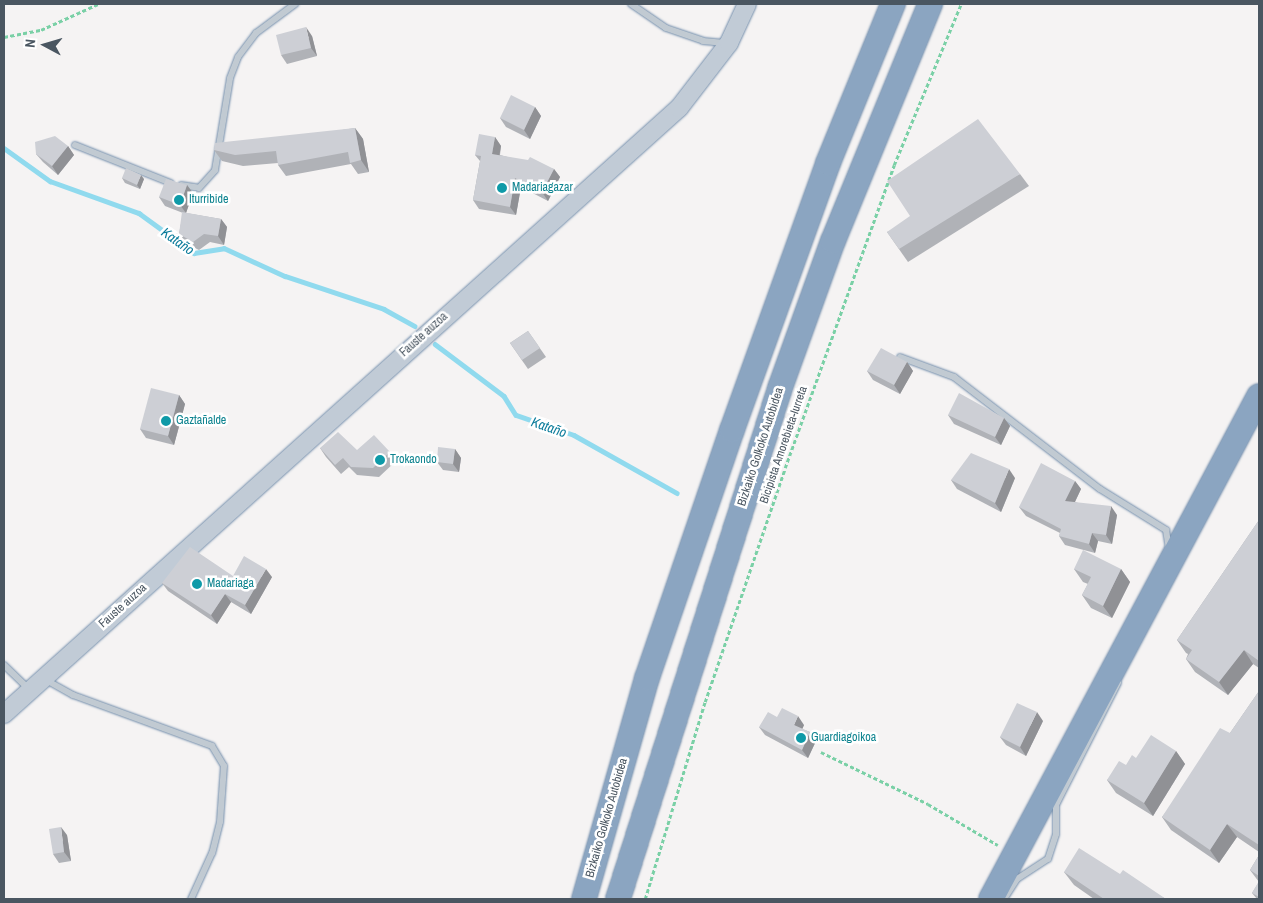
<!DOCTYPE html>
<meta charset="utf-8">
<style>
body{margin:0}
#map{position:relative;width:1263px;height:903px;overflow:hidden;background:#f5f3f3;font-family:"Archivo Narrow",sans-serif}
div>[style]{position:absolute}
[style*='--x']{left:calc(var(--x)*1px);top:calc(var(--y)*1px);width:calc(var(--w)*1px);rotate:calc(var(--a)*1deg)}
.stream>*{height:4.5px;margin:-2.25px;padding:0 2.25px;transform-origin:2.25px;border-radius:2.25px;background:#90daee}
.path>*{height:2.5px;margin-top:-1.25px;transform-origin:0;background:repeating-linear-gradient(90deg,#7ad0a6 0 4px,transparent 0 6.5px)}
.roads{filter:drop-shadow(0 0 1px #7690ad) drop-shadow(0 0 1px #7690ad)}
.lane>*{height:6px;margin:-3px;padding:0 3px;transform-origin:3px;border-radius:3px;background:#c1cad2}
.secondary>*{height:18px;margin:-9px;padding:0 9px;transform-origin:9px;border-radius:9px;background:#c1cbd6}
.highway>*{height:24px;margin:-12px;padding:0 12px;transform-origin:12px;border-radius:12px;background:#8ba5c1}
.wall>*{inset:0;background:#b0b2b7}
.shaded-wall>*{inset:0;background:#909195}
.building>*{inset:0;background:#cdcfd5}
.dots>*{width:14px;height:14px;translate:-50% -50%;box-sizing:border-box;border:2px solid #fff;border-radius:50%}
span{translate:-50% -50%;white-space:nowrap;text-align:center;line-height:1.15;-webkit-text-stroke:5px #fff;paint-order:stroke}
.culture-label{font-size:12px;color:#0d838f}
.left{translate:0 -50%;text-align:left}
.street-label{font-size:12px;color:#4a5661}
.water-label{font-size:14px;color:#0c7c9b;font-style:italic}
.frame{position:absolute;inset:0;border:5px solid #4a5661;pointer-events:none}
.north{position:absolute;left:20px;top:20px;width:50px;height:50px;-webkit-text-stroke:4px #fff;paint-order:stroke;rotate:276deg;font-size:14px;font-weight:700;line-height:20px;text-align:center;color:#4a5661}
.north::after{content:'';display:block;margin:auto;width:18px;height:22px;background:#4a5661;clip-path:polygon(50% 0,100% 100%,50% 72%,0 100%)}
</style>
<div id="map">
<div class="stream">
<div style="--x:4;--y:148;--w:57;--a:35.7"></div>
<div style="--x:50;--y:181;--w:95;--a:19.8"></div>
<div style="--x:139;--y:213;--w:68;--a:36"></div>
<div style="--x:194;--y:253;--w:30;--a:-9"></div>
<div style="--x:224;--y:248;--w:67;--a:24.7"></div>
<div style="--x:285;--y:276;--w:104;--a:18.4"></div>
<div style="--x:384;--y:309;--w:35;--a:29"></div>
<div style="--x:435;--y:344;--w:86;--a:37"></div>
<div style="--x:504;--y:396;--w:22;--a:58"></div>
<div style="--x:516;--y:415;--w:61;--a:19"></div>
<div style="--x:574;--y:435;--w:118;--a:29.4"></div>
</div>
<div class="path">
<div style="--x:4;--y:37;--w:38;--a:-11"></div>
<div style="--x:41;--y:30;--w:63;--a:-24.5"></div>
<div style="--x:821;--y:752;--w:119;--a:25.9"></div>
<div style="--x:928;--y:804;--w:81;--a:30.4"></div>
<div style="--x:645;--y:899;--w:206;--a:-73.1"></div>
<div style="--x:705;--y:702;--w:247;--a:-71.1"></div>
<div style="--x:785;--y:468;--w:322;--a:-70.2"></div>
<div style="--x:894;--y:165;--w:174;--a:-67.4"></div>
</div>
<div class="roads">
<div class="lane">
<div style="--x:631;--y:4;--w:42;--a:34.4"></div>
<div style="--x:666;--y:28;--w:39;--a:19"></div>
<div style="--x:703;--y:41;--w:22;--a:5"></div>
<div style="--x:75;--y:145;--w:103;--a:21.6"></div>
<div style="--x:181;--y:185;--w:18;--a:9"></div>
<div style="--x:199;--y:188;--w:24;--a:-48"></div>
<div style="--x:215;--y:170;--w:93;--a:-80.7"></div>
<div style="--x:230;--y:78;--w:22;--a:-69"></div>
<div style="--x:238;--y:57;--w:30;--a:-53"></div>
<div style="--x:256;--y:33;--w:49;--a:-36.6"></div>
<div style="--x:900;--y:357;--w:58;--a:20.3"></div>
<div style="--x:954;--y:377;--w:184;--a:37.5"></div>
<div style="--x:1100;--y:489;--w:78;--a:31.8"></div>
<div style="--x:1166;--y:530;--w:19;--a:81"></div>
<div style="--x:4;--y:665;--w:36;--a:44"></div>
<div style="--x:46;--y:680;--w:31;--a:29"></div>
<div style="--x:73;--y:695;--w:148;--a:20.1"></div>
<div style="--x:212;--y:746;--w:23;--a:59"></div>
<div style="--x:224;--y:766;--w:56;--a:94.1"></div>
<div style="--x:220;--y:822;--w:32;--a:104"></div>
<div style="--x:212;--y:853;--w:51;--a:114.5"></div>
<div style="--x:1004;--y:899;--w:24;--a:-57"></div>
<div style="--x:1017;--y:879;--w:37;--a:-33"></div>
<div style="--x:1048;--y:859;--w:26;--a:-72"></div>
<div style="--x:1056;--y:834;--w:29;--a:-90"></div>
<div style="--x:1056;--y:805;--w:137;--a:-63.1"></div>
</div>
<div class="secondary">
<div style="--x:4;--y:714;--w:907;--a:-41.92"></div>
<div style="--x:679;--y:108;--w:82;--a:-52.4"></div>
<div style="--x:729;--y:43;--w:43;--a:-65.2"></div>
</div>
<div class="highway">
<div style="--x:584;--y:899;--w:230;--a:-74.1"></div>
<div style="--x:647;--y:678;--w:262;--a:-71.1"></div>
<div style="--x:732;--y:430;--w:284;--a:-70.2"></div>
<div style="--x:828;--y:163;--w:172;--a:-67.8"></div>
<div style="--x:618;--y:899;--w:536;--a:-72.41"></div>
<div style="--x:780;--y:388;--w:156;--a:-70.2"></div>
<div style="--x:833;--y:241;--w:256;--a:-67.7"></div>
<div style="--x:991;--y:899;--w:570;--a:-61.95"></div>
</div>
</div>
<div class="wall">
<div style="clip-path:polygon(312px 36px,317px 56px,287px 64px,281px 55px)"></div>
<div style="clip-path:polygon(535px 107px,541px 116px,530px 139px,506px 127px,500px 118px)"></div>
<div style="clip-path:polygon(355px 128px,363px 139px,369px 172px,358px 174px,351px 164px,286px 176px,278px 165px,278px 163px,243px 166px,222px 161px,214px 150px)"></div>
<div style="clip-path:polygon(495px 137px,501px 146px,500px 155px,554px 169px,560px 177px,548px 201px,521px 187px,516px 215px,479px 209px,473px 200px,480px 161px,475px 155px)"></div>
<div style="clip-path:polygon(68px 146px,74px 155px,58px 175px,43px 162px,36px 154px)"></div>
<div style="clip-path:polygon(1020px 174px,1029px 186px,908px 262px,887px 232px)"></div>
<div style="clip-path:polygon(122px 178px,144px 179px,140px 189px,125px 183px)"></div>
<div style="clip-path:polygon(187px 185px,193px 193px,186px 213px,221px 219px,227px 227px,224px 245px,210px 242px,199px 250px,185px 243px,179px 234px,183px 213px,165px 206px,159px 197px)"></div>
<div style="clip-path:polygon(528px 331px,546px 357px,528px 369px,510px 343px)"></div>
<div style="clip-path:polygon(907px 362px,913px 371px,900px 394px,873px 380px,867px 371px)"></div>
<div style="clip-path:polygon(179px 395px,185px 404px,174px 445px,146px 438px,140px 429px)"></div>
<div style="clip-path:polygon(948px 415px,1004px 418px,1010px 426px,1001px 445px,954px 424px)"></div>
<div style="clip-path:polygon(320px 448px,390px 452px,396px 461px,379px 477px,357px 475px,349px 467px,341px 474px,326px 457px)"></div>
<div style="clip-path:polygon(455px 449px,461px 458px,459px 472px,443px 470px,437px 462px)"></div>
<div style="clip-path:polygon(1015px 478px,1001px 512px,957px 489px,951px 480px)"></div>
<div style="clip-path:polygon(1075px 481px,1081px 489px,1075px 502px,1117px 515px,1112px 544px,1098px 541px,1095px 553px,1065px 545px,1059px 536px,1060px 533px,1026px 516px,1019px 507px)"></div>
<div style="clip-path:polygon(1259px 520px,1259px 668px,1253px 664px,1228px 695px,1195px 672px,1186px 659px,1188px 654px,1186px 653px,1177px 640px)"></div>
<div style="clip-path:polygon(1074px 569px,1121px 569px,1130px 582px,1112px 618px,1091px 608px,1082px 595px,1088px 584px,1083px 582px)"></div>
<div style="clip-path:polygon(233px 576px,272px 577px,251px 614px,231px 602px,217px 624px,168px 591px,162px 583px)"></div>
<div style="clip-path:polygon(1259px 691px,1259px 852px,1237px 837px,1219px 863px,1171px 830px,1162px 817px,1230px 733px)"></div>
<div style="clip-path:polygon(1043px 721px,1026px 756px,1006px 745px,1000px 737px)"></div>
<div style="clip-path:polygon(804px 725px,802px 729px,810px 732px,816px 741px,808px 758px,765px 735px,759px 727px)"></div>
<div style="clip-path:polygon(1176px 751px,1185px 764px,1153px 816px,1116px 793px,1107px 780px,1136px 758px)"></div>
<div style="clip-path:polygon(67px 835px,71px 861px,59px 863px,53px 854px)"></div>
<div style="clip-path:polygon(1259px 855px,1259px 899px,1257px 899px,1252px 893px,1259px 882px,1250px 870px)"></div>
<div style="clip-path:polygon(1064px 872px,1120px 874px,1166px 899px,1094px 899px,1074px 885px)"></div>
</div>
<div class="shaded-wall">
<div style="clip-path:polygon(306px 27px,312px 36px,317px 56px,311px 48px)"></div>
<div style="clip-path:polygon(535px 107px,541px 116px,530px 139px,524px 130px)"></div>
<div style="clip-path:polygon(355px 128px,363px 139px,369px 172px,361px 160px)"></div>
<div style="clip-path:polygon(495px 137px,501px 146px,498px 163px,492px 154px)"></div>
<div style="clip-path:polygon(68px 146px,74px 155px,58px 175px,52px 166px)"></div>
<div style="clip-path:polygon(554px 169px,560px 177px,548px 201px,542px 192px)"></div>
<div style="clip-path:polygon(141px 175px,144px 179px,140px 189px,137px 185px)"></div>
<div style="clip-path:polygon(515px 178px,521px 187px,516px 215px,510px 207px)"></div>
<div style="clip-path:polygon(187px 185px,193px 193px,186px 213px,180px 205px)"></div>
<div style="clip-path:polygon(221px 219px,227px 227px,224px 245px,218px 236px)"></div>
<div style="clip-path:polygon(907px 362px,913px 371px,900px 394px,894px 385px)"></div>
<div style="clip-path:polygon(179px 395px,185px 404px,174px 445px,168px 436px)"></div>
<div style="clip-path:polygon(1004px 418px,1010px 426px,1001px 445px,995px 437px)"></div>
<div style="clip-path:polygon(455px 449px,461px 458px,459px 472px,453px 464px)"></div>
<div style="clip-path:polygon(1009px 469px,1015px 478px,1001px 512px,995px 503px)"></div>
<div style="clip-path:polygon(1075px 481px,1081px 489px,1071px 510px,1065px 501px)"></div>
<div style="clip-path:polygon(1111px 506px,1117px 515px,1112px 544px,1106px 535px)"></div>
<div style="clip-path:polygon(1092px 533px,1098px 541px,1095px 553px,1089px 544px)"></div>
<div style="clip-path:polygon(266px 569px,272px 577px,251px 614px,245px 605px)"></div>
<div style="clip-path:polygon(1121px 569px,1130px 582px,1112px 618px,1103px 606px)"></div>
<div style="clip-path:polygon(225px 594px,231px 602px,217px 624px,211px 615px)"></div>
<div style="clip-path:polygon(1244px 650px,1253px 664px,1228px 695px,1219px 682px)"></div>
<div style="clip-path:polygon(1037px 712px,1043px 721px,1026px 756px,1020px 747px)"></div>
<div style="clip-path:polygon(798px 716px,804px 725px,800px 734px,794px 725px)"></div>
<div style="clip-path:polygon(810px 732px,816px 741px,808px 758px,802px 750px)"></div>
<div style="clip-path:polygon(1176px 751px,1185px 764px,1153px 816px,1144px 803px)"></div>
<div style="clip-path:polygon(1227px 824px,1237px 837px,1219px 863px,1210px 850px)"></div>
<div style="clip-path:polygon(61px 827px,67px 835px,71px 861px,64px 852px)"></div>
</div>
<div class="building">
<div style="clip-path:polygon(306px 27px,311px 48px,281px 55px,276px 35px)"></div>
<div style="clip-path:polygon(511px 95px,535px 107px,524px 130px,500px 118px)"></div>
<div style="clip-path:polygon(978px 119px,1020px 174px,899px 249px,887px 232px,910px 216px,887px 181px)"></div>
<div style="clip-path:polygon(355px 128px,361px 160px,350px 163px,348px 152px,278px 165px,276px 151px,235px 155px,214px 150px,215px 143px)"></div>
<div style="clip-path:polygon(479px 134px,495px 137px,492px 154px,528px 160px,530px 157px,554px 169px,542px 192px,515px 178px,510px 207px,473px 200px,481px 156px,475px 155px)"></div>
<div style="clip-path:polygon(55px 136px,68px 146px,52px 166px,36px 154px,35px 142px)"></div>
<div style="clip-path:polygon(126px 168px,141px 175px,137px 185px,122px 178px)"></div>
<div style="clip-path:polygon(166px 179px,187px 185px,180px 205px,159px 197px)"></div>
<div style="clip-path:polygon(182px 212px,221px 219px,218px 236px,204px 234px,193px 242px,179px 234px)"></div>
<div style="clip-path:polygon(528px 331px,540px 348px,522px 360px,510px 343px)"></div>
<div style="clip-path:polygon(881px 348px,907px 362px,894px 385px,867px 371px)"></div>
<div style="clip-path:polygon(151px 388px,179px 395px,168px 436px,140px 429px)"></div>
<div style="clip-path:polygon(959px 393px,1004px 418px,995px 437px,948px 415px)"></div>
<div style="clip-path:polygon(338px 432px,357px 450px,374px 435px,390px 452px,373px 468px,351px 467px,343px 458px,335px 465px,320px 448px)"></div>
<div style="clip-path:polygon(438px 447px,455px 449px,453px 464px,437px 462px)"></div>
<div style="clip-path:polygon(971px 453px,1009px 469px,995px 503px,951px 480px)"></div>
<div style="clip-path:polygon(1041px 463px,1075px 481px,1065px 501px,1111px 506px,1106px 535px,1092px 533px,1089px 544px,1059px 536px,1061px 529px,1019px 507px)"></div>
<div style="clip-path:polygon(1259px 520px,1259px 661px,1244px 650px,1219px 682px,1186px 659px,1192px 650px,1177px 640px)"></div>
<div style="clip-path:polygon(190px 547px,233px 576px,244px 556px,266px 569px,245px 605px,225px 594px,211px 615px,162px 583px)"></div>
<div style="clip-path:polygon(1083px 550px,1121px 569px,1103px 606px,1082px 595px,1091px 577px,1074px 569px)"></div>
<div style="clip-path:polygon(1259px 691px,1259px 845px,1227px 824px,1210px 850px,1162px 817px,1220px 728px,1230px 733px)"></div>
<div style="clip-path:polygon(1017px 703px,1037px 712px,1020px 747px,1000px 737px)"></div>
<div style="clip-path:polygon(782px 708px,798px 716px,794px 725px,810px 732px,802px 750px,759px 727px,768px 712px,777px 717px)"></div>
<div style="clip-path:polygon(1151px 735px,1176px 751px,1144px 803px,1107px 780px,1119px 761px,1126px 765px,1132px 755px,1136px 758px)"></div>
<div style="clip-path:polygon(61px 827px,64px 852px,53px 854px,49px 829px)"></div>
<div style="clip-path:polygon(1079px 848px,1120px 874px,1123px 870px,1166px 899px,1104px 899px,1064px 872px)"></div>
<div style="clip-path:polygon(1259px 855px,1259px 876px,1250px 870px)"></div>
<div style="clip-path:polygon(1259px 881px,1259px 897px,1252px 893px)"></div>
</div>
<div class="dots">
<div style="left:502px;top:188px;background:#0f9aa8"></div>
<div style="left:179px;top:200px;background:#0f9aa8"></div>
<div style="left:166px;top:421px;background:#0f9aa8"></div>
<div style="left:380px;top:460px;background:#0f9aa8"></div>
<div style="left:197px;top:584px;background:#0f9aa8"></div>
<div style="left:801px;top:738px;background:#0f9aa8"></div>
</div>
<div class="culture-label">
<span class="left" style="left:512px;top:188px">Madariagazar</span>
<span class="left" style="left:189px;top:200px">Iturribide</span>
<span class="left" style="left:176px;top:421px">Gaztañalde</span>
<span class="left" style="left:390px;top:460px">Trokaondo</span>
<span class="left" style="left:207px;top:584px">Madariaga</span>
<span class="left" style="left:811px;top:738px">Guardiagoikoa</span>
</div>
<div class="street-label">
<span style="left:424px;top:335px;rotate:-42deg">Fauste auzoa</span>
<span style="left:784px;top:445px;rotate:-71deg">Bicipista Amorebieta-Iurreta</span>
<span style="left:761px;top:447px;rotate:-72deg">Bizkaiko Golkoko Autobidea</span>
<span style="left:123px;top:606px;rotate:-42deg">Fauste auzoa</span>
<span style="left:607px;top:818px;rotate:-74deg">Bizkaiko Golkoko Autobidea</span>
</div>
<div class="water-label">
<span style="left:178px;top:241px;rotate:35deg">Kataño</span>
<span style="left:549px;top:427px;rotate:19deg">Kataño</span>
</div>
<div class="frame"></div>
<div class="north">N</div>
</div>
